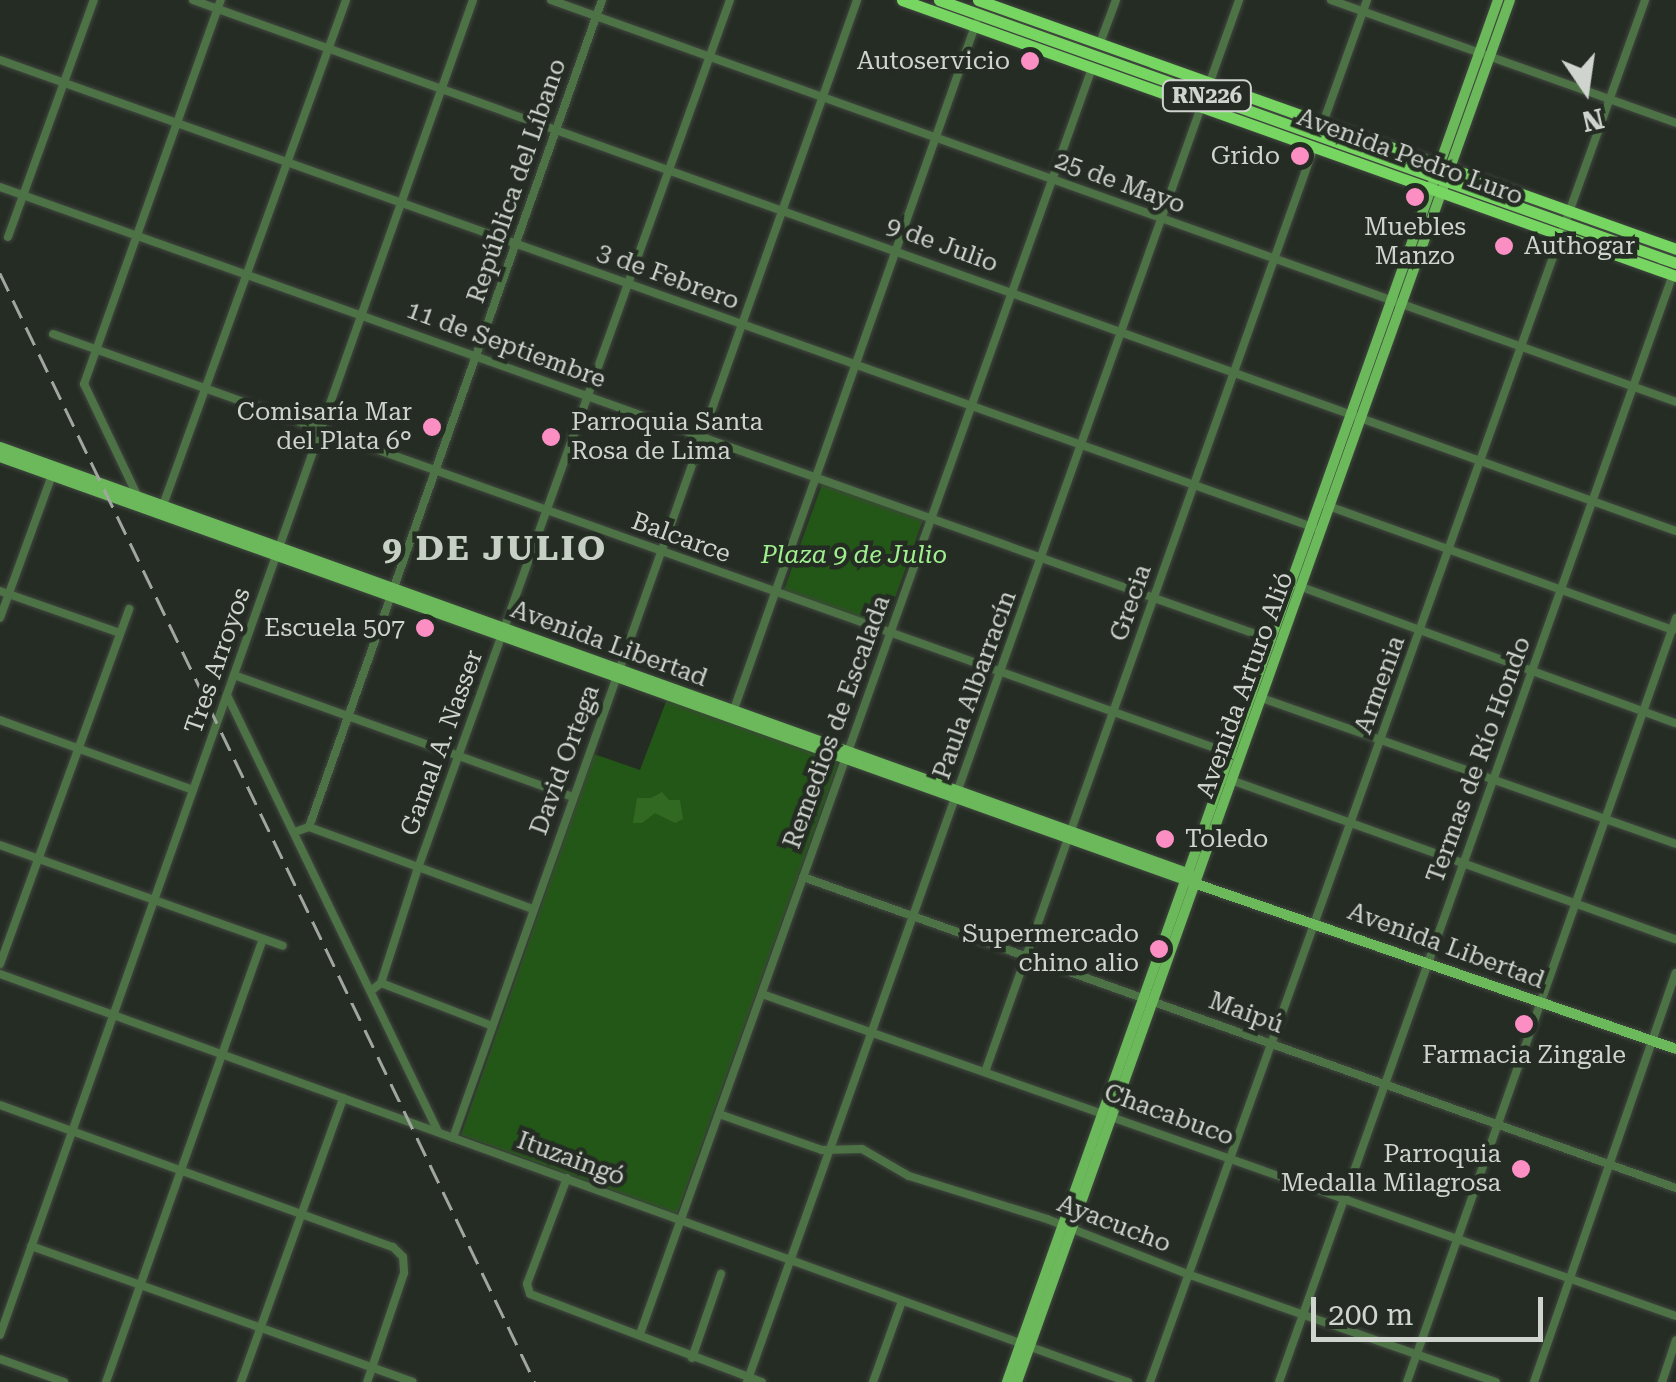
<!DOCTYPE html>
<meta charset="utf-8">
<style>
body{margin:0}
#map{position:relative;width:1676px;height:1382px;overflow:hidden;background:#252c24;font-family:"Roboto Serif",serif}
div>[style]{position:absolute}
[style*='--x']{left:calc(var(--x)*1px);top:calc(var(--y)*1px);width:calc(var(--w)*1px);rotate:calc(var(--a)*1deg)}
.green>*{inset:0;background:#235717}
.forest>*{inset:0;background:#316923}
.roads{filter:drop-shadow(0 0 2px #40473f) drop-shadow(0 0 2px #40473f)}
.minor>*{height:8px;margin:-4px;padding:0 4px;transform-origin:4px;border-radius:4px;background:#4d7245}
.major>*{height:10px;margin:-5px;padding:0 5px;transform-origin:5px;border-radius:5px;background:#6bb95a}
.highway>*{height:11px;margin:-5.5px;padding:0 5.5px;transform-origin:5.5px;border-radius:5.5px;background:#77d661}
.rail>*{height:2.5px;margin-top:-1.25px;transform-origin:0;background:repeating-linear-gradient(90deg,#a1a7a0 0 20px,transparent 0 30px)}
.dots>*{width:28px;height:28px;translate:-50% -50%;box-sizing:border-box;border:5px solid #252c24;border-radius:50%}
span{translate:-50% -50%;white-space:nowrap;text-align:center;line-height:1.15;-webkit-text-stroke:9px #252c24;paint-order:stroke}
.shield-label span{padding:2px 8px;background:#252c24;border:2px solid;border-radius:8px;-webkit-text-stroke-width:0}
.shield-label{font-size:22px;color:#cfd4ce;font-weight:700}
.poi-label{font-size:25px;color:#cfd4ce}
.right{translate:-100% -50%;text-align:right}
.left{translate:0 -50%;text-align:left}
.street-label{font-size:25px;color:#cfd4ce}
.park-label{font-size:25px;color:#a0ef8f;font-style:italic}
.district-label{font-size:35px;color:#c7d0c5;font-weight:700;letter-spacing:2.5px}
.north{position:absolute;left:1536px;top:40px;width:100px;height:100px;-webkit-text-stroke:8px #252c24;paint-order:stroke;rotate:167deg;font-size:28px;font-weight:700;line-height:40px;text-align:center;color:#cfd4ce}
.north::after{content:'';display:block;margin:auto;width:35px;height:45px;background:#cfd4ce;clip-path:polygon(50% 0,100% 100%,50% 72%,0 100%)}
.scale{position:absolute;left:1311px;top:1297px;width:232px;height:45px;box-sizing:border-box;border:5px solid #cfd4ce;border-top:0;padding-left:12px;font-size:30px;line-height:35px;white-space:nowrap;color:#cfd4ce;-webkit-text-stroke:8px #252c24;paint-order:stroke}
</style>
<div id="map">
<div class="green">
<div style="clip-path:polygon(822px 484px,923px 520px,885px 626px,784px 590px)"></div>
<div style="clip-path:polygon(667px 699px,836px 760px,838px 765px,677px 1214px,461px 1135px,594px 754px,640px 770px)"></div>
</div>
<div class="forest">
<div style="clip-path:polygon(662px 792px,669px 800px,680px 800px,683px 819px,675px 823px,655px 813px,642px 823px,633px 823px,637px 798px,651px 798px)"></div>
</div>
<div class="roads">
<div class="minor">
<div style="--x:193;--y:0;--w:1575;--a:19.7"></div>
<div style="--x:551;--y:0;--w:1195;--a:19.66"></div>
<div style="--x:1331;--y:0;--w:366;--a:19.6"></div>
<div style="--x:1100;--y:43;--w:46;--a:-69.6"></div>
<div style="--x:0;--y:60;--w:1396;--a:19.59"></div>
<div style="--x:1323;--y:123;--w:131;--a:-70.3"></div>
<div style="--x:0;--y:187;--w:1350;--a:19.6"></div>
<div style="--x:8;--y:237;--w:252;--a:-70.1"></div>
<div style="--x:53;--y:334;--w:1252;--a:19.61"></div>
<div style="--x:138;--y:497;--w:125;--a:-115.5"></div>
<div style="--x:84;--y:384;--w:408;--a:-70.4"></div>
<div style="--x:1320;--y:503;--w:375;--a:19.8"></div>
<div style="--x:162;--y:508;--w:540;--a:-70.09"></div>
<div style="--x:1296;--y:585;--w:404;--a:20"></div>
<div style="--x:0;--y:591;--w:127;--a:19.3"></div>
<div style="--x:0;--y:618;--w:155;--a:-70"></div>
<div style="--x:234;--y:675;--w:360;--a:19.8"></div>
<div style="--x:227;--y:695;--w:485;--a:64.2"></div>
<div style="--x:1253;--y:695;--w:448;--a:19.4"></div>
<div style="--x:733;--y:712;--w:731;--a:-70.57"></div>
<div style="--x:0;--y:720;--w:205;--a:19.9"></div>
<div style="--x:1228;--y:779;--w:476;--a:19.7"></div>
<div style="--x:309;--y:827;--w:877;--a:-70.49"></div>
<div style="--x:295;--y:832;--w:15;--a:-20"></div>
<div style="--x:309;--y:827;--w:239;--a:20.1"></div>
<div style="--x:0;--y:845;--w:300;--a:19.6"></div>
<div style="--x:803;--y:877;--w:927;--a:19.61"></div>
<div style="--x:0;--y:964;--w:378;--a:-70"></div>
<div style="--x:0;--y:974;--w:1200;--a:19.89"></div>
<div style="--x:381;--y:983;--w:117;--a:21.1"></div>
<div style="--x:372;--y:990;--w:11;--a:-38"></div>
<div style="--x:381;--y:983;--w:121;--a:-72.2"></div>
<div style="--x:418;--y:868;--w:922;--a:-70.23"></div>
<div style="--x:762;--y:994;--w:969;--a:19.41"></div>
<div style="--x:985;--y:1072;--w:982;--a:-70.42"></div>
<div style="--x:0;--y:1105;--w:418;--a:19.9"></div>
<div style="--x:393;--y:1247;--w:14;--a:45"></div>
<div style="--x:403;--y:1257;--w:16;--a:86"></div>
<div style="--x:404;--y:1273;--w:115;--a:108.7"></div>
<div style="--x:719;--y:1114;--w:109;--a:19.3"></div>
<div style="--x:822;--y:1150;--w:40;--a:-1.4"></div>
<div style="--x:862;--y:1149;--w:54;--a:29.9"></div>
<div style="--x:909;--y:1176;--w:145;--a:17.3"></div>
<div style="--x:1047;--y:1219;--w:154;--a:21.4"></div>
<div style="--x:1190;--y:1275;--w:324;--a:19.3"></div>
<div style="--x:453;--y:1138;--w:1208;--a:-70.45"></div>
<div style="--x:567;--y:1178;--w:113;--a:110.7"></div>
<div style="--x:527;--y:1284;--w:10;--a:73"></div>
<div style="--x:530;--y:1294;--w:248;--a:20.8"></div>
<div style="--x:31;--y:1246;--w:405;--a:19.6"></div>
<div style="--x:640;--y:1334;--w:1344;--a:-70.35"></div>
<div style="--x:0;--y:1335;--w:1416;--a:-70.49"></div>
<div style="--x:692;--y:1358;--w:89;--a:-71"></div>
<div style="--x:0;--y:1359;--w:68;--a:19.8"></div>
<div style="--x:106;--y:1382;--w:470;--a:-70.5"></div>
<div style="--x:241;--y:1382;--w:302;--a:-70.2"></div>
<div style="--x:747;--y:1382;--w:1467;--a:-70.4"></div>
<div style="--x:873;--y:1382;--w:86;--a:-70.3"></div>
<div style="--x:1150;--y:1382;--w:1468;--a:-70.29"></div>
<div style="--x:1279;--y:1382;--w:1176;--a:-70.42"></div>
<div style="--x:1407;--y:1382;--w:810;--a:-70.6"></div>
<div style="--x:1534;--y:1382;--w:433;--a:-70.9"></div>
<div style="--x:1662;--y:1382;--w:44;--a:-71.6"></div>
</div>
<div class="major">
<div style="--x:0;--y:447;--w:1267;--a:19.74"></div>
<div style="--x:0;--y:457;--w:1258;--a:19.64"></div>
<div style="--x:1185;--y:880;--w:519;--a:18.99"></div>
<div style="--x:1007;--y:1382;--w:1467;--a:-70.44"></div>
<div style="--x:1017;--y:1382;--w:1467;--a:-70.37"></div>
</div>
<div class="highway">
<div style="--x:902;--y:0;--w:822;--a:19.63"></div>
<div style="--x:939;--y:0;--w:783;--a:19.64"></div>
<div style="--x:978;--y:0;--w:741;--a:19.63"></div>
</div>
</div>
<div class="rail">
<div style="--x:0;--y:273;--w:1231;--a:64.25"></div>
</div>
<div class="dots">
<div style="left:1030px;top:61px;background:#fb8fc4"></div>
<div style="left:1300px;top:156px;background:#fb8fc4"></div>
<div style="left:1415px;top:197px;background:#fb8fc4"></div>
<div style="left:1504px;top:246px;background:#fb8fc4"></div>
<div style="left:432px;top:427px;background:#fb8fc4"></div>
<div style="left:551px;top:437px;background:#fb8fc4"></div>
<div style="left:425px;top:628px;background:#fb8fc4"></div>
<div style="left:1165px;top:839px;background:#fb8fc4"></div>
<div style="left:1159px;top:949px;background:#fb8fc4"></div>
<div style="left:1524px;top:1024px;background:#fb8fc4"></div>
<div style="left:1521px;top:1169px;background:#fb8fc4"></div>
</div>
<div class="shield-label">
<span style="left:1207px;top:96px">RN226</span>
</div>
<div class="poi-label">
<span class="right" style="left:1010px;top:61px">Autoservicio</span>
<span class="right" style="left:1280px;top:156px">Grido</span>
<span style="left:1415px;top:242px">Muebles<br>Manzo</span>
<span class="left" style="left:1524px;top:246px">Authogar</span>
<span class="right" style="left:412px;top:427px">Comisaría Mar<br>del Plata 6°</span>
<span class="left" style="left:571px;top:437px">Parroquia Santa<br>Rosa de Lima</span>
<span class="right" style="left:405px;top:628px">Escuela 507</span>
<span class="left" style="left:1185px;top:839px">Toledo</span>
<span class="right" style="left:1139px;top:949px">Supermercado<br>chino alio</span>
<span style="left:1524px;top:1055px">Farmacia Zingale</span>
<span class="right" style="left:1501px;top:1169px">Parroquia<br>Medalla Milagrosa</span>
</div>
<div class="street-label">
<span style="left:1410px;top:157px;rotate:20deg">Avenida Pedro Luro</span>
<span style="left:517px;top:181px;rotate:-71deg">República del Líbano</span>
<span style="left:1120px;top:183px;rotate:20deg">25 de Mayo</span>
<span style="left:942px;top:245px;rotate:20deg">9 de Julio</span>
<span style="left:668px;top:277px;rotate:20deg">3 de Febrero</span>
<span style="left:506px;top:345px;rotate:20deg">11 de Septiembre</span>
<span style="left:681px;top:538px;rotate:20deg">Balcarce</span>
<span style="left:1131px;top:603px;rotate:-71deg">Grecia</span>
<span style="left:609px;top:644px;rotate:20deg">Avenida Libertad</span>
<span style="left:218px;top:661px;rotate:-71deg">Tres Arroyos</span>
<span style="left:975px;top:685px;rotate:-70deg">Paula Albarracín</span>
<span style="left:1245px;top:685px;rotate:-70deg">Avenida Arturo Alió</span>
<span style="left:1380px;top:685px;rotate:-70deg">Armenia</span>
<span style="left:837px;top:722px;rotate:-70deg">Remedios de Escalada</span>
<span style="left:442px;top:743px;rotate:-70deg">Gamal A. Nasser</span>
<span style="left:565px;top:760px;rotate:-70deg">David Ortega</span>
<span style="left:1479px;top:760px;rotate:-70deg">Termas de Río Hondo</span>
<span style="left:1446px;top:946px;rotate:20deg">Avenida Libertad</span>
<span style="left:1246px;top:1013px;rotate:20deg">Maipú</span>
<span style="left:1169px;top:1115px;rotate:20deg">Chacabuco</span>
<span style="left:571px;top:1159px;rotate:20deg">Ituzaingó</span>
<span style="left:1114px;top:1224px;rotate:21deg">Ayacucho</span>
</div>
<div class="park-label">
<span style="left:854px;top:555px">Plaza 9 de Julio</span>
</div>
<div class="district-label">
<span style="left:495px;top:549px">9 DE JULIO</span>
</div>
<div class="north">N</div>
<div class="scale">200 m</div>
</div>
